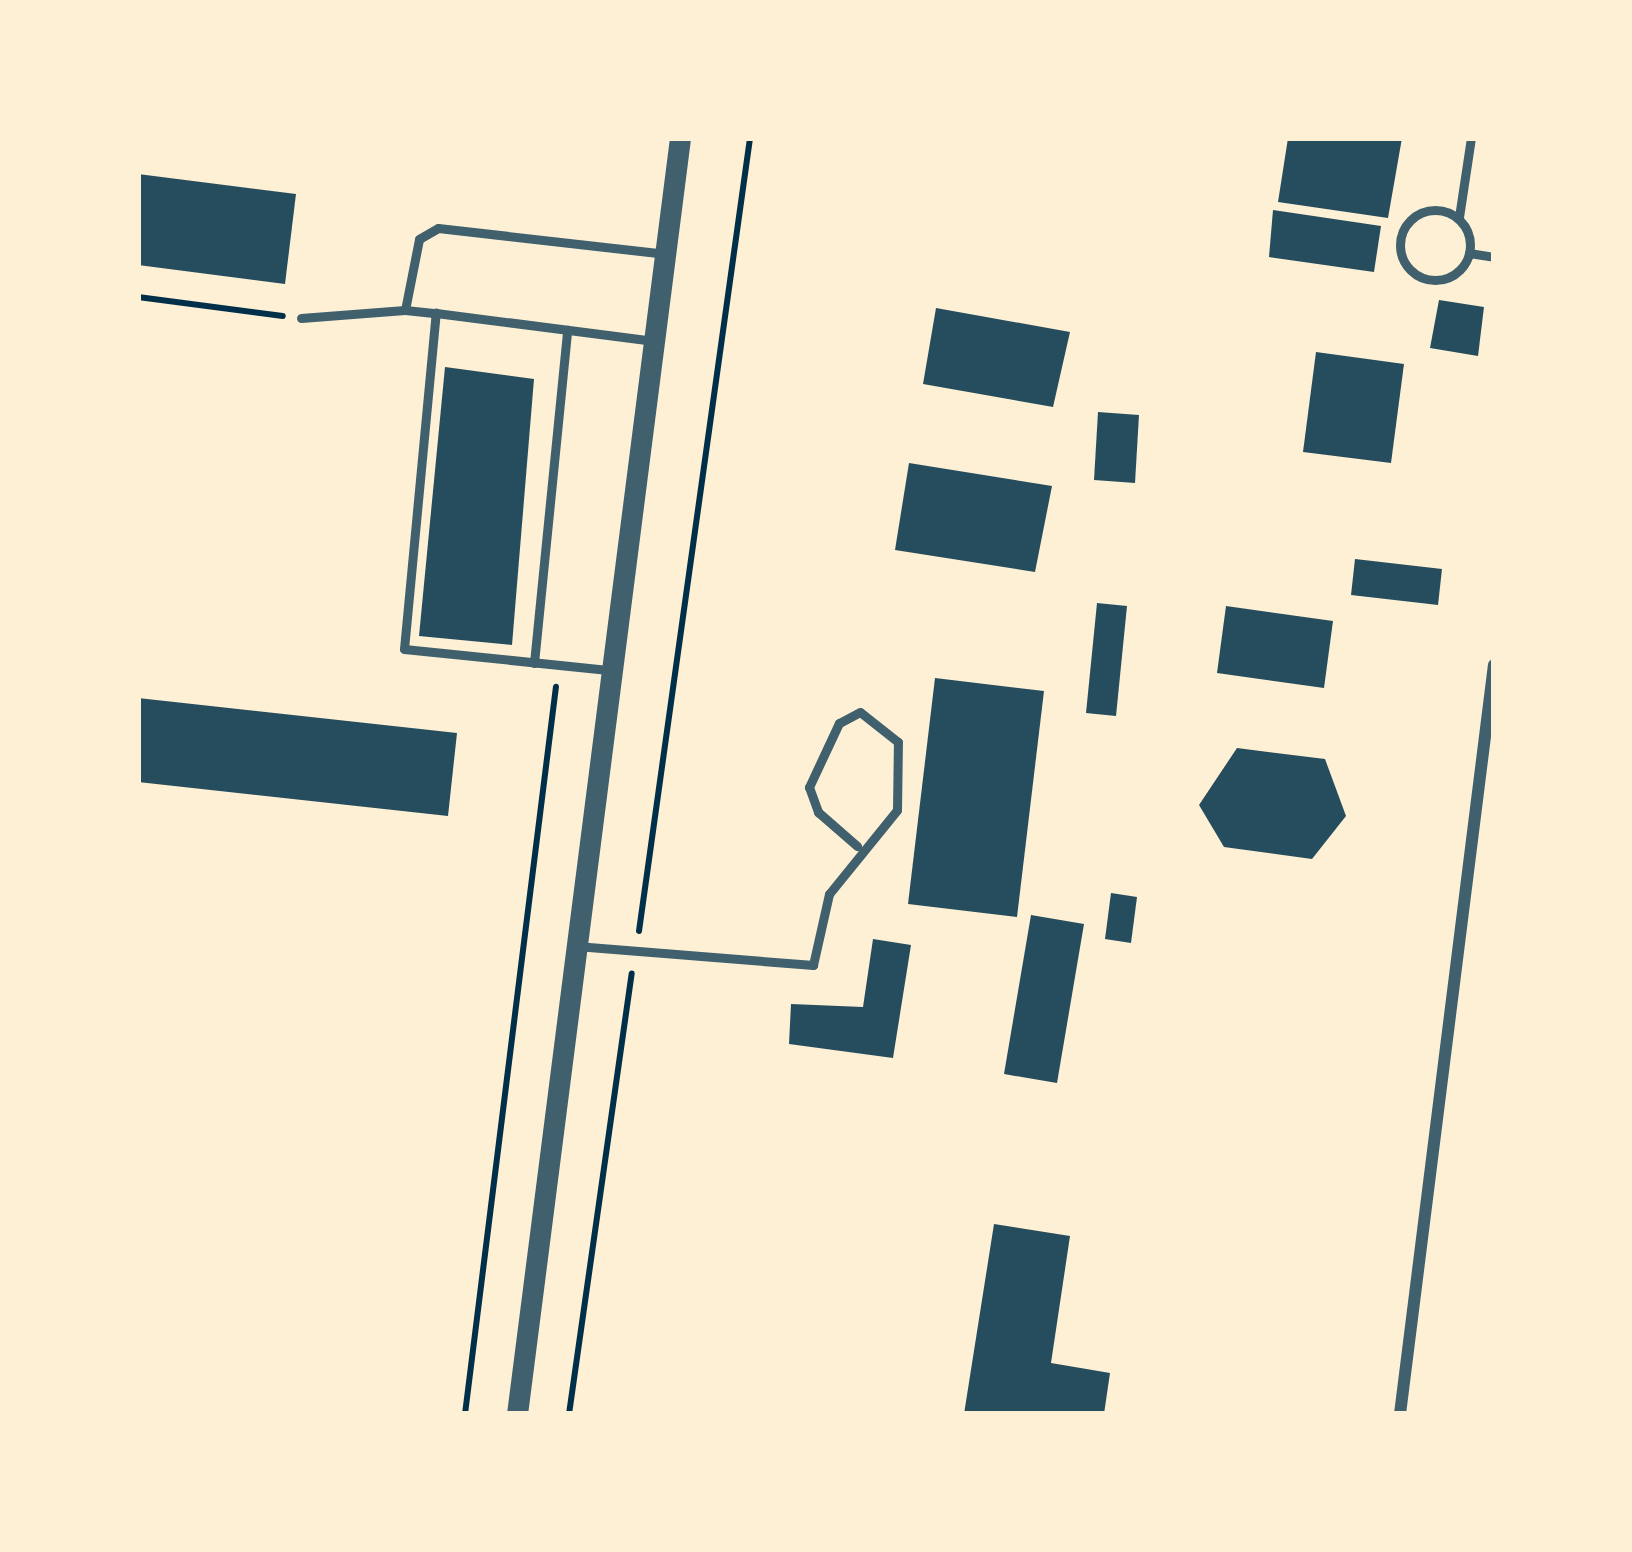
<!DOCTYPE html>
<style>
body{margin:0}
#map{position:relative;width:1632px;height:1552px;overflow:hidden;background:#fdf0d5;font-family:"Crimson Pro",serif}
div>[style]{position:absolute}
[style*='--x']{left:calc(var(--x)*1px);top:calc(var(--y)*1px);width:calc(var(--w)*1px);rotate:calc(var(--a)*1deg)}
.building>*{inset:0;background:#264d5e}
.path>*{height:6px;margin:-3px;padding:0 3px;transform-origin:3px;border-radius:3px;background:#003049}
.service>*{height:9px;margin:-4.5px;padding:0 4.5px;transform-origin:4.5px;border-radius:4.5px;background:#3f606c}
.service>.ring{margin:-4.5px;padding:0;box-sizing:content-box;background:none;border:9px solid #3f606c;border-radius:50%}
.minor>*{height:12px;margin:-6px;padding:0 6px;transform-origin:6px;border-radius:6px;background:#3f606c}
.tertiary>*{height:21px;margin:-10.5px;padding:0 10.5px;transform-origin:10.5px;border-radius:10.5px;background:#3f606c}
span{translate:-50% -50%;white-space:nowrap;text-align:center;line-height:1.15;-webkit-text-stroke:12px #fdf0d5;paint-order:stroke}
.frame{position:absolute;inset:0;border:141px solid #fdf0d5;pointer-events:none}
</style>
<div id="map">
<div class="building">
<div style="clip-path:polygon(1288px 138px,1402px 138px,1388px 218px,1278px 202px)"></div>
<div style="clip-path:polygon(138px 174px,296px 194px,285px 284px,138px 265px)"></div>
<div style="clip-path:polygon(1273px 210px,1381px 226px,1374px 272px,1269px 257px)"></div>
<div style="clip-path:polygon(1439px 300px,1484px 307px,1478px 356px,1430px 348px)"></div>
<div style="clip-path:polygon(936px 308px,1070px 332px,1053px 407px,923px 384px)"></div>
<div style="clip-path:polygon(1316px 352px,1404px 364px,1391px 463px,1303px 452px)"></div>
<div style="clip-path:polygon(445px 367px,534px 379px,512px 645px,419px 636px)"></div>
<div style="clip-path:polygon(1098px 412px,1139px 415px,1135px 483px,1094px 480px)"></div>
<div style="clip-path:polygon(909px 463px,1052px 486px,1035px 572px,895px 550px)"></div>
<div style="clip-path:polygon(1355px 559px,1442px 569px,1438px 605px,1351px 595px)"></div>
<div style="clip-path:polygon(1097px 603px,1127px 606px,1116px 716px,1086px 713px)"></div>
<div style="clip-path:polygon(1226px 606px,1333px 621px,1324px 688px,1217px 673px)"></div>
<div style="clip-path:polygon(935px 678px,1044px 691px,1017px 917px,908px 904px)"></div>
<div style="clip-path:polygon(138px 698px,457px 733px,448px 816px,138px 782px)"></div>
<div style="clip-path:polygon(1237px 748px,1325px 759px,1346px 816px,1312px 859px,1224px 847px,1199px 805px)"></div>
<div style="clip-path:polygon(1111px 893px,1137px 897px,1131px 943px,1105px 939px)"></div>
<div style="clip-path:polygon(1031px 915px,1084px 924px,1057px 1083px,1004px 1074px)"></div>
<div style="clip-path:polygon(873px 939px,911px 945px,893px 1058px,789px 1044px,791px 1004px,863px 1007px)"></div>
<div style="clip-path:polygon(994px 1224px,1070px 1236px,1051px 1363px,1110px 1373px,1104px 1414px,964px 1414px)"></div>
</div>
<div class="path">
<div style="--x:138;--y:297;--w:146;--a:7.5"></div>
<div style="--x:639;--y:931;--w:801;--a:-82.03"></div>
<div style="--x:465;--y:1414;--w:733;--a:-82.87"></div>
<div style="--x:569;--y:1414;--w:445;--a:-81.9"></div>
</div>
<div class="service">
<div class="ring" style="left:1400px;top:210px;width:61px;height:61px"></div>
<div style="--x:1459;--y:217;--w:80;--a:-81.4"></div>
<div style="--x:1469;--y:253;--w:25;--a:9"></div>
<div style="--x:405;--y:310;--w:31;--a:6"></div>
<div style="--x:301;--y:318;--w:104;--a:-4.4"></div>
<div style="--x:405;--y:310;--w:72;--a:-78.8"></div>
<div style="--x:419;--y:239;--w:22;--a:-30"></div>
<div style="--x:438;--y:228;--w:228;--a:6.5"></div>
<div style="--x:534;--y:663;--w:335;--a:-84.3"></div>
<div style="--x:608;--y:670;--w:205;--a:-174.1"></div>
<div style="--x:404;--y:649;--w:338;--a:-84.6"></div>
<div style="--x:436;--y:313;--w:220;--a:7.3"></div>
<div style="--x:576;--y:946;--w:238;--a:4.6"></div>
<div style="--x:813;--y:965;--w:73;--a:-77.3"></div>
<div style="--x:829;--y:894;--w:108;--a:-51"></div>
<div style="--x:897;--y:810;--w:68;--a:-89.2"></div>
<div style="--x:898;--y:742;--w:48;--a:-141.7"></div>
<div style="--x:860;--y:712;--w:24;--a:152"></div>
<div style="--x:839;--y:723;--w:71;--a:115.1"></div>
<div style="--x:809;--y:787;--w:27;--a:70"></div>
<div style="--x:818;--y:812;--w:52;--a:41.1"></div>
</div>
<div class="minor">
<div style="--x:1400;--y:1414;--w:755;--a:-82.85"></div>
</div>
<div class="tertiary">
<div style="--x:517;--y:1414;--w:1286;--a:-82.72"></div>
</div>
<div class="frame"></div>
</div>
